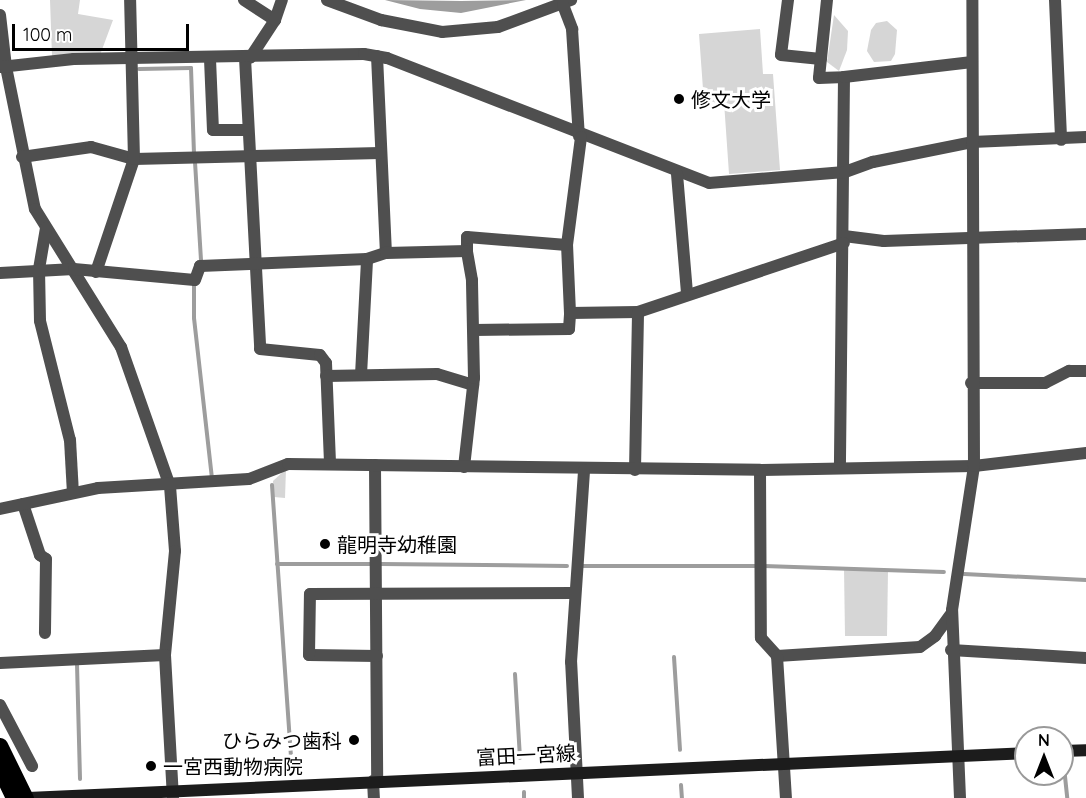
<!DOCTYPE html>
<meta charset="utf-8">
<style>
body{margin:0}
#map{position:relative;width:1086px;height:798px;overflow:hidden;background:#fff;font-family:Quicksand,"Noto Sans JP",sans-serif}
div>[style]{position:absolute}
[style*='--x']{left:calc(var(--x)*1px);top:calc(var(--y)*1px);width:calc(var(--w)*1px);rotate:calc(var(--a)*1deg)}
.green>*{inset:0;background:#d6d6d6}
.water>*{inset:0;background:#9d9d9d}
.stream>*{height:4px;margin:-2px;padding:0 2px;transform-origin:2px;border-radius:2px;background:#9d9d9d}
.minor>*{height:12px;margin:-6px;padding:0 6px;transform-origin:6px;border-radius:6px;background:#4f4f4f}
.secondary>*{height:12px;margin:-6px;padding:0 6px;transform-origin:6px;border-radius:6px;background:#1c1c1c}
.primary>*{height:15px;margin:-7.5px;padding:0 7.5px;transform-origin:7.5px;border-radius:7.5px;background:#000}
.motorway>*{height:18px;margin:-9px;padding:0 9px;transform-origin:9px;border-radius:9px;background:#000}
.dots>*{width:16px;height:16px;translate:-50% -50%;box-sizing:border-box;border:3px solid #fff;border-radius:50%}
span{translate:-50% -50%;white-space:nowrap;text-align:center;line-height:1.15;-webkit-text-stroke:6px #fff;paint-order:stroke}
.poi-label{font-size:20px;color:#000}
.left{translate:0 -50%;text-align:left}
.right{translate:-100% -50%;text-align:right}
.street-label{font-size:20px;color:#000}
.north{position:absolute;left:1014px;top:726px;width:60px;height:60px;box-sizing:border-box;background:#fff;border:2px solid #999;border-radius:50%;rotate:0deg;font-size:16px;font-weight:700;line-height:24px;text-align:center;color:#000}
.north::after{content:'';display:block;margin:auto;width:21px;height:27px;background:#000;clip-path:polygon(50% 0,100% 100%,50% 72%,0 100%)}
.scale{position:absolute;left:12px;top:24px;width:177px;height:27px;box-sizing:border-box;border:3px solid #000;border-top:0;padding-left:8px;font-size:18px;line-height:21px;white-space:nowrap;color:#000;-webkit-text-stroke:4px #fff;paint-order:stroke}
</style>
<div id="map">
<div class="green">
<div style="clip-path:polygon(50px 0,80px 0,78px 14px,113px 20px,100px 55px,52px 56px)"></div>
<div style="clip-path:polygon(834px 15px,848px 31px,847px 50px,839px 71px,827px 62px)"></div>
<div style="clip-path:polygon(887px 21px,897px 30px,895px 54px,891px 61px,874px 62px,867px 51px,871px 30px,876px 23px)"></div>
<div style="clip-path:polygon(760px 29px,763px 74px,773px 74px,780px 170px,729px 174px,724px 102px,704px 103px,699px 34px)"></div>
<div style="clip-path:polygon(286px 469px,285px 498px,274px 497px,273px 481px)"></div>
<div style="clip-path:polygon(844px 568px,888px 570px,887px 636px,845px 636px)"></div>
</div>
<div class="water">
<div style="clip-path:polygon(385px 0,461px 1px,526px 0,461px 13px,420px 9px)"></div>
</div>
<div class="stream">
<div style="--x:139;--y:69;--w:52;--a:-1.1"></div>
<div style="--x:191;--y:68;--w:85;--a:88"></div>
<div style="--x:195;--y:162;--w:99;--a:86.5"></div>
<div style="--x:194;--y:284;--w:34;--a:90"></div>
<div style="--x:194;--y:318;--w:161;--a:83.6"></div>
<div style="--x:272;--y:485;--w:285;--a:86"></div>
<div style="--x:277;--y:564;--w:94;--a:0"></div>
<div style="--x:381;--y:564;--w:186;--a:0.6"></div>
<div style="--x:582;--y:566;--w:176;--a:0"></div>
<div style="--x:764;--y:566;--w:180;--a:1.9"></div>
<div style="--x:964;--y:574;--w:122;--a:2.8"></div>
<div style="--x:674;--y:657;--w:93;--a:86.3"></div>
<div style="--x:77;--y:664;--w:115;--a:88.5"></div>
<div style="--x:515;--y:674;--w:84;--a:86.6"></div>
<div style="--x:1064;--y:767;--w:31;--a:84"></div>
<div style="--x:681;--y:785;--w:13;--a:86"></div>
<div style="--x:524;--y:792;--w:6;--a:90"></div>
</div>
<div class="minor">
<div style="--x:244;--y:0;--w:37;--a:33"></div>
<div style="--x:275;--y:20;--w:45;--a:123.3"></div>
<div style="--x:327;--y:0;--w:58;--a:20.3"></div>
<div style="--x:381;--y:20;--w:62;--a:11.1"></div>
<div style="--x:442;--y:32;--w:56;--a:-5.1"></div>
<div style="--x:498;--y:27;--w:78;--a:-20.3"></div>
<div style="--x:788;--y:0;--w:55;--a:97.3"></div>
<div style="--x:781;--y:55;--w:40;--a:5.7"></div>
<div style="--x:827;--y:0;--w:78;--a:95.9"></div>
<div style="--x:819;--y:78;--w:25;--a:-2"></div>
<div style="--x:844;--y:77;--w:391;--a:90.6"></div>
<div style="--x:1055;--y:0;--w:140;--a:87.5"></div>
<div style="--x:563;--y:5;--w:26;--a:69"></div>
<div style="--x:572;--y:29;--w:107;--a:86.3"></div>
<div style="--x:0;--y:15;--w:52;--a:83.4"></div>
<div style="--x:6;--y:67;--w:145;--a:78.5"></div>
<div style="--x:35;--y:209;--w:163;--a:58.1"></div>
<div style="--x:121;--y:347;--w:147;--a:70.6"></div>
<div style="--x:170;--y:486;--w:65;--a:85.6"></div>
<div style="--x:175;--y:551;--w:104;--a:95.5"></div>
<div style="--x:165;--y:655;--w:143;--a:86.8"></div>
<div style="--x:275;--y:20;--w:21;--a:-71"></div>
<div style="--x:377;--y:56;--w:197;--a:87.4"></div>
<div style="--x:245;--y:58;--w:291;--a:87"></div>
<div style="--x:260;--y:349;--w:60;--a:5.7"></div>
<div style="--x:320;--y:355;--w:10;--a:53"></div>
<div style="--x:326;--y:363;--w:101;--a:87.7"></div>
<div style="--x:210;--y:59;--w:71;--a:87.6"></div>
<div style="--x:213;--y:130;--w:35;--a:0"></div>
<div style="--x:0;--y:67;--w:74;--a:-6.2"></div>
<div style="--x:74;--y:59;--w:290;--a:-1"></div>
<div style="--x:364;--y:54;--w:23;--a:10"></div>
<div style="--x:387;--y:58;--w:345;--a:21.2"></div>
<div style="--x:709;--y:183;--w:136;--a:-4.6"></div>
<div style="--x:845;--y:172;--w:30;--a:-20"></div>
<div style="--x:873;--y:162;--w:101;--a:-11.4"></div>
<div style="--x:972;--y:142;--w:114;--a:-2.5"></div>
<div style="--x:844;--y:77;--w:129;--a:-6.7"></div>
<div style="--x:22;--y:157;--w:70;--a:-8.2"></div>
<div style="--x:91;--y:147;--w:45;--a:15.6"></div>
<div style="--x:134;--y:159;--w:246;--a:-1.4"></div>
<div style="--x:677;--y:174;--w:119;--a:85.2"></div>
<div style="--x:46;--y:228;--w:42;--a:99.7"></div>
<div style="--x:39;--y:269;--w:52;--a:88.9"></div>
<div style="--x:40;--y:321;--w:123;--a:75.9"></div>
<div style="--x:70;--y:440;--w:53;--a:86.8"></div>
<div style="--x:844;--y:236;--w:40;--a:7.1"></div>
<div style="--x:884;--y:241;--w:202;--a:-2"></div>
<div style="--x:96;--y:272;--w:119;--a:-71.4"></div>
<div style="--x:134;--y:159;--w:159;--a:-91.4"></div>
<div style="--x:0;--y:273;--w:74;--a:-3.1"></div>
<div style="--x:74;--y:269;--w:121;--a:5.2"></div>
<div style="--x:195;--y:280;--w:15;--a:-70"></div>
<div style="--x:200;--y:266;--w:167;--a:-2.4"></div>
<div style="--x:570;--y:313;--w:68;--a:-92.5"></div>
<div style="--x:567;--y:245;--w:109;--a:-82.6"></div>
<div style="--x:474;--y:330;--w:95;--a:-0.6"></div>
<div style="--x:569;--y:329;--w:16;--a:-86"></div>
<div style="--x:570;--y:313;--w:68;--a:-0.8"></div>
<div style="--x:638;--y:312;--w:217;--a:-18.5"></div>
<div style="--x:361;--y:375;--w:116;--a:-87"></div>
<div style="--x:367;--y:259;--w:20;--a:-18"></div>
<div style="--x:386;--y:253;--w:81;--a:-1.4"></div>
<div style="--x:467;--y:251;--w:14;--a:-90"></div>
<div style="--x:467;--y:237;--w:100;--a:4.6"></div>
<div style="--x:326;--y:376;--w:111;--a:-1"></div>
<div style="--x:437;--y:374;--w:38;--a:17"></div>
<div style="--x:971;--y:383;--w:74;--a:0"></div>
<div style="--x:1045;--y:383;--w:27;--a:-27"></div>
<div style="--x:1069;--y:371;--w:17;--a:0"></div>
<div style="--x:375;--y:465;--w:316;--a:89.6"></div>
<div style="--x:464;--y:467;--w:90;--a:-83.6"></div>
<div style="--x:474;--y:378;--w:98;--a:-91.2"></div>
<div style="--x:472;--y:280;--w:29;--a:-100"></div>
<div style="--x:635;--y:470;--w:158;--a:-88.9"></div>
<div style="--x:760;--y:470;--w:168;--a:89.7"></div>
<div style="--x:761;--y:638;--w:24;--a:48"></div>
<div style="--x:23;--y:504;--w:54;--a:71.6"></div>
<div style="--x:40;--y:555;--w:7;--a:34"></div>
<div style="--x:46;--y:559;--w:74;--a:90.8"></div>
<div style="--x:0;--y:509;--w:100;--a:-12.1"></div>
<div style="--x:98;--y:488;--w:151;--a:-3.4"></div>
<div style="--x:249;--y:479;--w:42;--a:-21"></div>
<div style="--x:288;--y:464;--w:472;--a:0.7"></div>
<div style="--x:760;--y:470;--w:214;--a:-1.1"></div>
<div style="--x:974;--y:466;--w:113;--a:-6.6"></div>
<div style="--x:951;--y:650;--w:135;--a:3.4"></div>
<div style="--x:377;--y:656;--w:68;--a:-179.2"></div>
<div style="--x:309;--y:655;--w:61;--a:-89.1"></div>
<div style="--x:310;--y:594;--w:263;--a:-0.2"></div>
<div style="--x:777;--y:656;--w:143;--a:-3.6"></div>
<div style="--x:920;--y:647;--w:19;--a:-36"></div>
<div style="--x:935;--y:636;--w:26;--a:-54"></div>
<div style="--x:777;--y:656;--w:142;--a:86.4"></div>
<div style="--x:0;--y:663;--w:165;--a:-2.8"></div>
<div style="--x:0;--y:705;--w:69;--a:62.3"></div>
<div style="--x:373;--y:781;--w:17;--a:87"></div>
<div style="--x:578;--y:798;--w:136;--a:-92.9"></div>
<div style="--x:571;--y:662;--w:192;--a:-86.1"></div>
<div style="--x:960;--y:798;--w:188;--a:-92.4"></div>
<div style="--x:952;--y:610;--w:146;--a:-81.3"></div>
<div style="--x:974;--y:466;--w:466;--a:-90.2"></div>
</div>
<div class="secondary">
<div style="--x:1062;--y:751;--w:24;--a:-2"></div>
<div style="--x:28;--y:798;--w:999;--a:-2.58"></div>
</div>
<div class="primary">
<div style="--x:0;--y:745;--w:59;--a:63.9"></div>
</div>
<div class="motorway">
<div style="--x:0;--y:767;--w:34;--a:64"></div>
</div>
<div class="dots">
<div style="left:679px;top:99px;background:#000"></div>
<div style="left:325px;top:544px;background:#000"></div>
<div style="left:354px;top:740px;background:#000"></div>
<div style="left:151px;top:766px;background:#000"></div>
</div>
<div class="poi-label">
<span class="left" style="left:691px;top:99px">修文大学</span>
<span class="left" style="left:337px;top:544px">龍明寺幼稚園</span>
<span class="right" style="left:342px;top:740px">ひらみつ歯科</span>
<span class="left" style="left:163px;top:766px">一宮西動物病院</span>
</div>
<div class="street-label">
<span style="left:526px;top:755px;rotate:-3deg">富田一宮線</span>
</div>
<div class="north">N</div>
<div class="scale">100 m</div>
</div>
